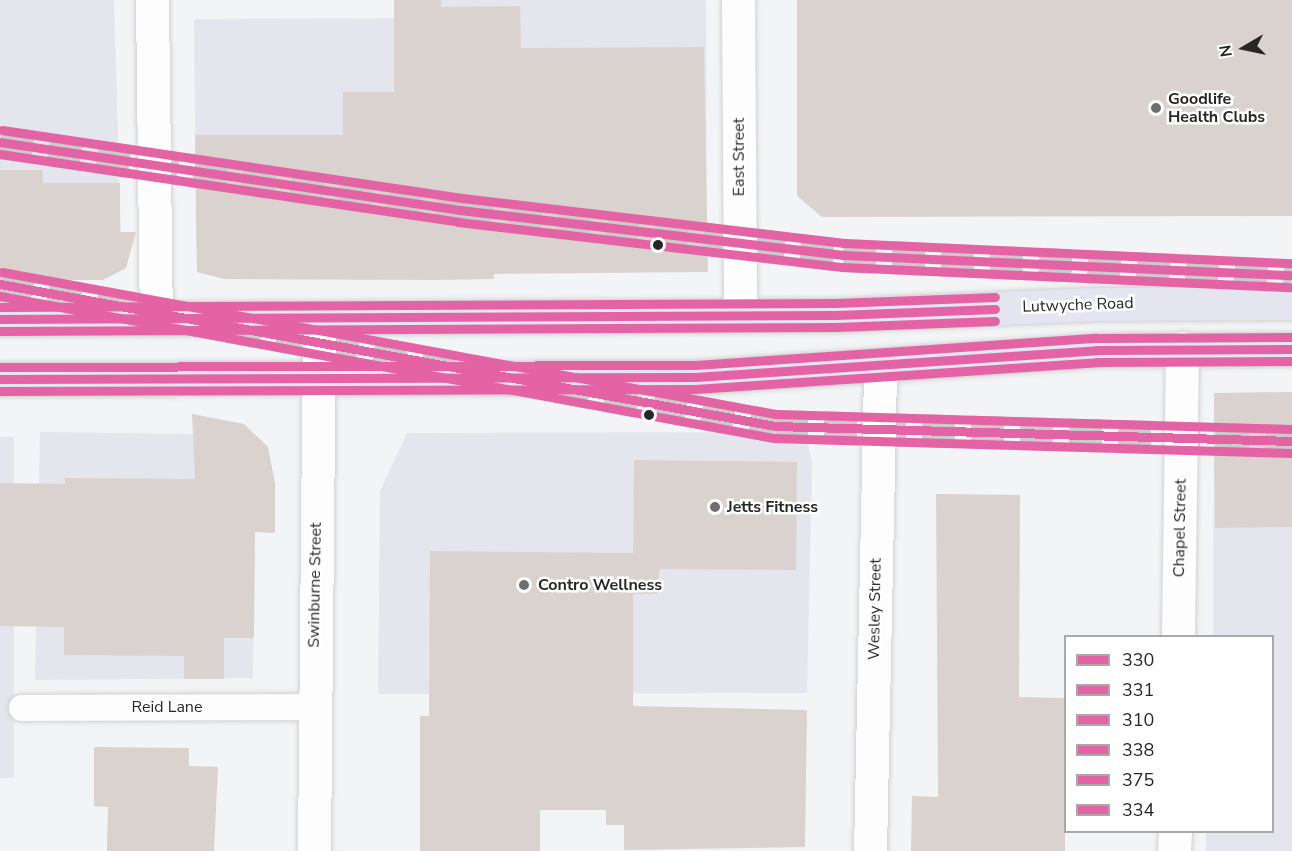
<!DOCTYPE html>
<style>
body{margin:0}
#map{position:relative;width:1292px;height:851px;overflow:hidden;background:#f3f4f5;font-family:"Nunito Sans",sans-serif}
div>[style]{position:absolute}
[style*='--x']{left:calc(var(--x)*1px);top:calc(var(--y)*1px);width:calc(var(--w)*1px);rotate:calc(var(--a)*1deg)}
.built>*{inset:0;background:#e5e6ed}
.building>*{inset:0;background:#dad2cf}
.motorway-tunnel>*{height:33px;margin-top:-16.5px;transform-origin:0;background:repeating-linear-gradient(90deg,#cacbcc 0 33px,transparent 0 49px)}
.roads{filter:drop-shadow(0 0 2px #d1d1d2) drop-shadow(0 0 2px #d1d1d2)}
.service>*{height:26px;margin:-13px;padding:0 13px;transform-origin:13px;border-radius:13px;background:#fdfdfe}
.minor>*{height:33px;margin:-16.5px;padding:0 16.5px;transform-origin:16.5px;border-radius:16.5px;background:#fdfdfe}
.trunk>*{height:33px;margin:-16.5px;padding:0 16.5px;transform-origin:16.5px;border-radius:16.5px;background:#e4e5f0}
.bus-1>*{height:9px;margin:-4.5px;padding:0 4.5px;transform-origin:4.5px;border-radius:4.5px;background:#e463a4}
.bus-2>*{height:9px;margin:-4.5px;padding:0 4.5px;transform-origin:4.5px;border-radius:4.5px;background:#e463a4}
.bus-3>*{height:9px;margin:-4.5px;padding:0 4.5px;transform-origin:4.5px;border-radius:4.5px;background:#e463a4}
.bus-4>*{height:9px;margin:-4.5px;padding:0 4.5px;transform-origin:4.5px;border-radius:4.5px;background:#e463a4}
.bus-5>*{height:9px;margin:-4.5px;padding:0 4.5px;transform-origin:4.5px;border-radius:4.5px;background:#e463a4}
.bus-6>*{height:9px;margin:-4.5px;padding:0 4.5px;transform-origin:4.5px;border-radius:4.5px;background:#e463a4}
.dots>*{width:16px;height:16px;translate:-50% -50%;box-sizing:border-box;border:3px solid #fff;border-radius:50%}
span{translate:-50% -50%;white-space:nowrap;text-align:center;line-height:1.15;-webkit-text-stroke:5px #fff;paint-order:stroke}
.poi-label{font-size:16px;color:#272728;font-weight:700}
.left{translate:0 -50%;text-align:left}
.street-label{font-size:16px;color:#272728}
.legend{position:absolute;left:1064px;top:635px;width:210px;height:198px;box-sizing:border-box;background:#fff;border:2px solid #a9a9a9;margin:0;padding:8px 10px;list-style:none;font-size:18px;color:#272728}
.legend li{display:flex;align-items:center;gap:12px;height:30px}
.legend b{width:30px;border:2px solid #a9a9a9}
.north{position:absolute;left:1214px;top:18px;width:60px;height:60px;-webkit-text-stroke:4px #fff;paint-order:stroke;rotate:261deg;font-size:16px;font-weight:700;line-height:24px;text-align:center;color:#272728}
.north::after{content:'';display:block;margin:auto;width:21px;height:27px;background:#272728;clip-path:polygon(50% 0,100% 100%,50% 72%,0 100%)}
</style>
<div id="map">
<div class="built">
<div style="clip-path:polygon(0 0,114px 0,121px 239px,0 257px)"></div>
<div style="clip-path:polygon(417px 0,706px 0,707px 256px,344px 246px,196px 248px,194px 19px,416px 18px)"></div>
<div style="clip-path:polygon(1292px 392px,1292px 851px,1206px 851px,1206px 832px,1272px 832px,1272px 636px,1213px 636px,1214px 393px)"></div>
<div style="clip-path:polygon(40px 432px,196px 434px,256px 480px,253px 678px,35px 680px)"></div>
<div style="clip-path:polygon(805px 432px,812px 462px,807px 693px,378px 694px,380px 491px,407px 433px)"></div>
<div style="clip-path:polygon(0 437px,14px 437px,14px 778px,0 778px)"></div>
</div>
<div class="building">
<div style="clip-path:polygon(394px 0,441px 0,441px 7px,520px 6px,521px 48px,704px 47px,708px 272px,494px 274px,494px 279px,435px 280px,224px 279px,197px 272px,195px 135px,343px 135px,343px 92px,394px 92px)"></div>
<div style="clip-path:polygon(797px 0,1292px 0,1292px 216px,822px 217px,797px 196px)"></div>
<div style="clip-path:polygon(0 170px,43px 170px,43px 183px,120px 183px,120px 232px,136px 232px,126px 268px,103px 280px,0 280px)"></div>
<div style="clip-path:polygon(1292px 392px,1292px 527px,1215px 528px,1214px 393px)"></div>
<div style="clip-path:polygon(192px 414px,244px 424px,268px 447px,275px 483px,275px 533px,255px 532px,254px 638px,224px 638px,224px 679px,184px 679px,184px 656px,64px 655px,64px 627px,0 626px,0 483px,65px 484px,65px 478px,195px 479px)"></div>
<div style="clip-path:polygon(634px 460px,797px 462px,796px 570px,659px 569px,658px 594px,633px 594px,633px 706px,807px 710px,805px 847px,624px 850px,624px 825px,606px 825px,606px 810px,540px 810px,540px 851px,420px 851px,420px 716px,429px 716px,430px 551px,633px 553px)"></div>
<div style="clip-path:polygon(936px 494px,1020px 495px,1019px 697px,1065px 698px,1065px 851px,911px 851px,912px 796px,938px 797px)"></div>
<div style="clip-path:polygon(94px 747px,189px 748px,189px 766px,218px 767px,214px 851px,107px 851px,108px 807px,94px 806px)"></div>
</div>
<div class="motorway-tunnel">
<div style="--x:0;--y:142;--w:465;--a:8.4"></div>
<div style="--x:460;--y:210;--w:386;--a:6.7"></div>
<div style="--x:843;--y:255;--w:449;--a:2.6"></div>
<div style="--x:0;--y:284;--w:145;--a:10.3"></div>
<div style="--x:229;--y:326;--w:243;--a:10.4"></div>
<div style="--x:557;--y:386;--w:222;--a:10.4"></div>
<div style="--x:775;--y:426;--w:517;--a:1.66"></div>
</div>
<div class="roads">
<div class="service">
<div style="--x:22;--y:708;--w:291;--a:-0.2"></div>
</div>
<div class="minor">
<div style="--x:152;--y:0;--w:317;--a:89.3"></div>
<div style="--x:738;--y:0;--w:315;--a:89.6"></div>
<div style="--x:1178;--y:636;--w:288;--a:-89.2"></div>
<div style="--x:314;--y:851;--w:533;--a:-89.46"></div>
<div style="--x:870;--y:851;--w:483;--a:-88.8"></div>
<div style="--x:1174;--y:851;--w:19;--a:-87"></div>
</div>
<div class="trunk">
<div style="--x:0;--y:319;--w:836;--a:-0.27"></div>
<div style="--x:836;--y:315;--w:261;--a:-2.4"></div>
<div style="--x:1097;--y:304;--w:195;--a:-0.3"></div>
<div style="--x:0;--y:379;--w:695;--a:-0.16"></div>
<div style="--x:695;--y:377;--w:403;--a:-3.8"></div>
<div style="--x:1097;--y:350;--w:195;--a:-0.3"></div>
</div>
</div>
<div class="bus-1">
<div style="--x:0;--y:142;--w:465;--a:8.4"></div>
<div style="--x:460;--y:210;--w:386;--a:6.7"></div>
<div style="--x:843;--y:255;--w:449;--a:2.6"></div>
<div style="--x:0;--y:284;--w:788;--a:10.38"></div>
<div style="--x:775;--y:426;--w:517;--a:1.66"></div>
</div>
<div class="bus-2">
<div style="--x:0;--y:154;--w:463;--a:8.4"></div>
<div style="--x:458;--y:222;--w:387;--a:6.7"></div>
<div style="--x:842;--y:267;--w:449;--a:2.6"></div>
<div style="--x:0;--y:296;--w:787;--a:10.4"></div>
<div style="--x:774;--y:438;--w:518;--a:1.66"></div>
</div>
<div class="bus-3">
<div style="--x:2;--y:130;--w:465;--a:8.4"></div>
<div style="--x:462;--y:198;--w:385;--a:6.7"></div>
<div style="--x:844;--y:243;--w:448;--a:2.6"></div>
<div style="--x:2;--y:272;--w:787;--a:10.4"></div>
<div style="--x:776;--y:414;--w:516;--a:1.67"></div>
</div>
<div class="bus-4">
<div style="--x:0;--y:319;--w:836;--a:-0.27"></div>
<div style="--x:836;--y:315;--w:159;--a:-2.2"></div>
<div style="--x:0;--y:379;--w:695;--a:-0.16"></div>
<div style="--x:695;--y:377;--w:403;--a:-3.8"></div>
<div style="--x:1097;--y:350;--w:195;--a:-0.3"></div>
</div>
<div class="bus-5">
<div style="--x:0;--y:331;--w:836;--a:-0.27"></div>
<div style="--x:836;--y:327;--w:159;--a:-2.2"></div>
<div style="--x:0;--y:391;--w:695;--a:-0.16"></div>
<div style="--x:695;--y:389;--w:403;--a:-3.8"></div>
<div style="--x:1097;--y:362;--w:195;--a:-0.3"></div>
</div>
<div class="bus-6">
<div style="--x:0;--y:307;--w:836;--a:-0.27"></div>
<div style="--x:836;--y:303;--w:159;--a:-2.2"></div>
<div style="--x:0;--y:367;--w:695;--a:-0.16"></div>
<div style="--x:695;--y:365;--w:402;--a:-3.9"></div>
<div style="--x:1096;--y:338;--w:196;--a:-0.3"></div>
</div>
<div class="dots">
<div style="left:1156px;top:108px;background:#6e6f70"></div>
<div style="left:658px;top:245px;background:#272728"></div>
<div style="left:649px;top:415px;background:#272728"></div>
<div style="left:715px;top:507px;background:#6e6f70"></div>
<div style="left:524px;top:585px;background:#6e6f70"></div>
</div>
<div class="poi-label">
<span class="left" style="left:1168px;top:108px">Goodlife<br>Health Clubs</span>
<span class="left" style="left:727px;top:507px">Jetts Fitness</span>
<span class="left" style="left:538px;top:585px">Contro Wellness</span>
</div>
<div class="street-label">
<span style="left:739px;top:157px;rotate:-90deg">East Street</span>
<span style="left:1078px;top:305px;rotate:-2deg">Lutwyche Road</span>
<span style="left:1180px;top:528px;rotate:-89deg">Chapel Street</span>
<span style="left:315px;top:585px;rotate:-89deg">Swinburne Street</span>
<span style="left:875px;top:609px;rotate:-89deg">Wesley Street</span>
<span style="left:167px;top:707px">Reid Lane</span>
</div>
<ul class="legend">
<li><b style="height:8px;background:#e463a4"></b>330</li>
<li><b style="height:8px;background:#e463a4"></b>331</li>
<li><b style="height:8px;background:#e463a4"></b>310</li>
<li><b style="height:8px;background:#e463a4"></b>338</li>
<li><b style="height:8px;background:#e463a4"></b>375</li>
<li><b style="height:8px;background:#e463a4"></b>334</li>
</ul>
<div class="north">N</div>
</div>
